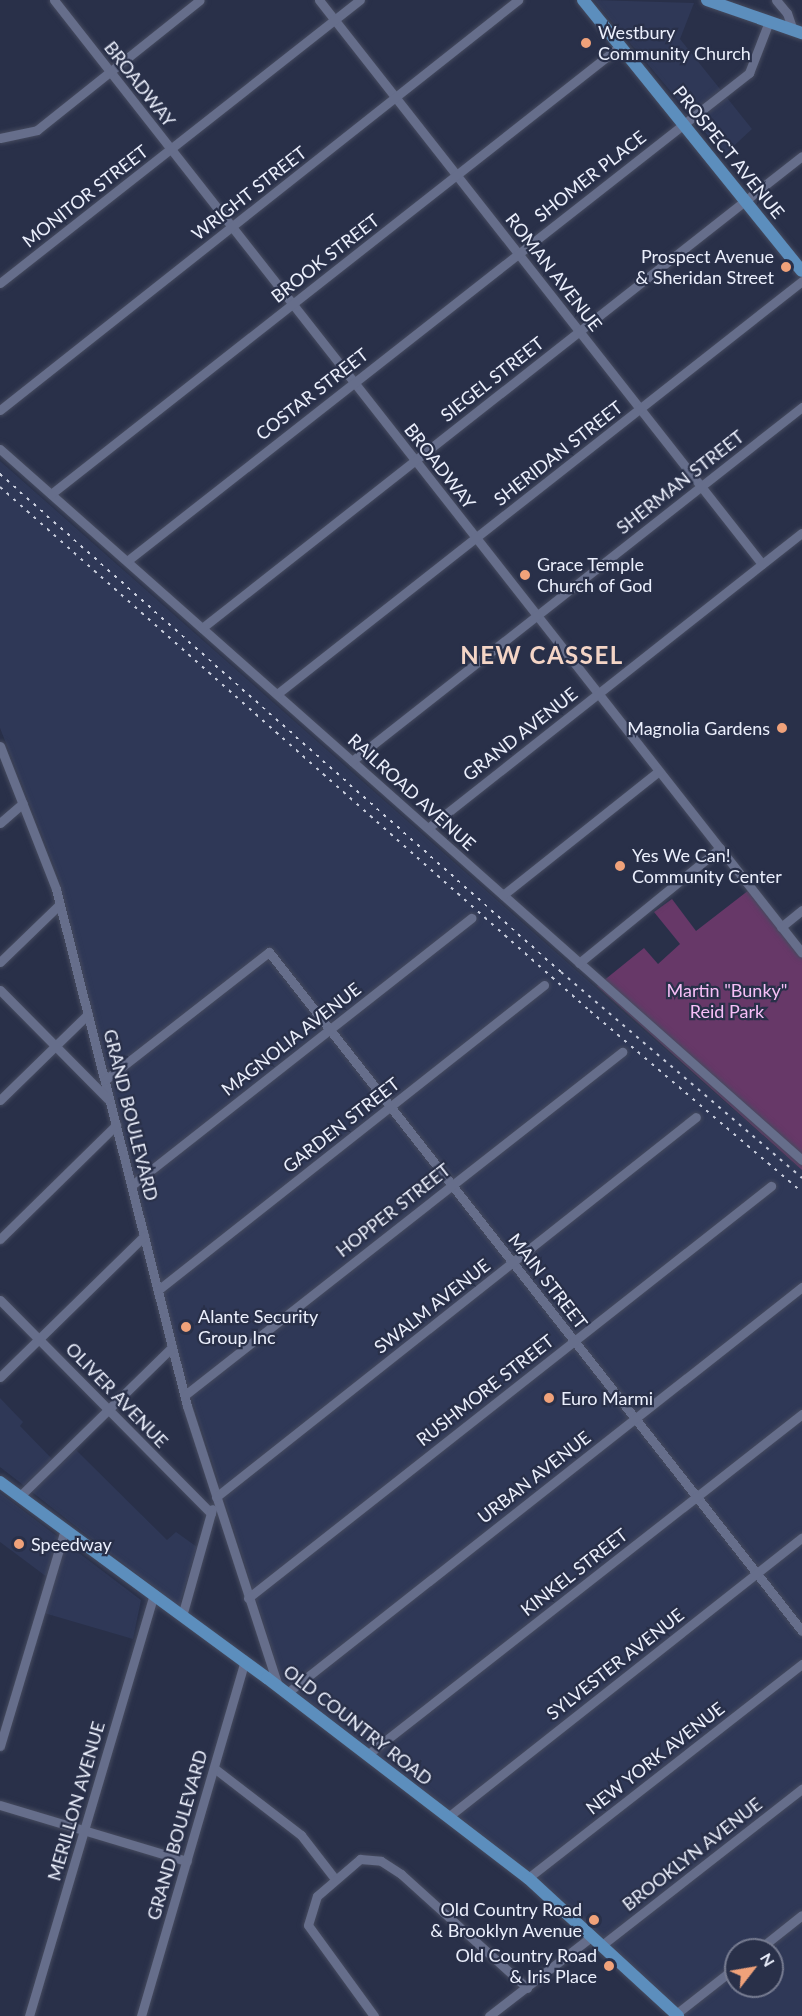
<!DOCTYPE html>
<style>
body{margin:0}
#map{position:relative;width:802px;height:2016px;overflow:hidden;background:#293049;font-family:Lato,sans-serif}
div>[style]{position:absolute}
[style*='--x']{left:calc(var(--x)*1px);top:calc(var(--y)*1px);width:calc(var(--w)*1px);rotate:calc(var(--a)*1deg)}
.built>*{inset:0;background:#2f3857}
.green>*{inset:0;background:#673868}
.roads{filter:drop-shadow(0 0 2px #464b5f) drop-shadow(0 0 2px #464b5f)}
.minor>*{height:9px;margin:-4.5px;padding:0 4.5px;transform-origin:4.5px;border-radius:4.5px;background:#666e8b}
.major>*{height:12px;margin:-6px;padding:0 6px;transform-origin:6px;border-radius:6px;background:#5c8ebd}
.rail>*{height:2px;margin-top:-1px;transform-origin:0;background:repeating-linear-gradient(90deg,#c9cedd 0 3px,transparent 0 9px)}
.dots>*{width:16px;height:16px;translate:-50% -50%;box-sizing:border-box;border:3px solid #293049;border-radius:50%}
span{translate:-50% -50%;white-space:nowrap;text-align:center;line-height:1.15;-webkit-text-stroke:4.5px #293049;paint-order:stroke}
.poi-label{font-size:18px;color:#ebeffc}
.left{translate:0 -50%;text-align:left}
.right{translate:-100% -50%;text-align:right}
.street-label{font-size:18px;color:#ebeffc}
.park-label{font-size:18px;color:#f6bff7}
.district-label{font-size:24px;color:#f4d5c6;font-weight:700;letter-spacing:1.5px}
.north{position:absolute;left:724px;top:1938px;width:60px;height:60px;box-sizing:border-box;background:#293049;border:2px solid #777c91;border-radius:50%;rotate:59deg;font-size:16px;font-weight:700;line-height:24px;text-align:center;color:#ebeffc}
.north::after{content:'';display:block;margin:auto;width:21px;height:27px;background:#f0a27a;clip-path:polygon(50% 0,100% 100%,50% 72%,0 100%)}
</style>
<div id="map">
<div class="built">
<div style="clip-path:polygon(594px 0,694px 3px,680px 39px,752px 129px,724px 155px)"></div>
<div style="clip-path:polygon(evenodd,0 461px,802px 1170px,802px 2016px,686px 2016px,568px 1905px,282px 1681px,184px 1374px,59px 878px,0 728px,0 461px,736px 1950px,772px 1950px,772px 1986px,736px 1986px,736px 1950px)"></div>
<div style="clip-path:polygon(0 1398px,23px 1422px,20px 1426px,58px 1465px,75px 1449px,167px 1540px,176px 1532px,197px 1547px,179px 1607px,0 1467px)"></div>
<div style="clip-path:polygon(0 1493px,141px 1600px,133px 1639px,44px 1613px,51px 1580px,0 1542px)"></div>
</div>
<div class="green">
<div style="clip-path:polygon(749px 890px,802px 958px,802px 1170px,597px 986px,644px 948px,658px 964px,680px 944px,654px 912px,672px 899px,696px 931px)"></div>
</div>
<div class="roads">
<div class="minor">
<div style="--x:54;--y:0;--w:1211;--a:51.87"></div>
<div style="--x:319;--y:0;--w:717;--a:51.85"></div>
<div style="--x:776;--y:0;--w:17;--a:50"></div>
<div style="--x:787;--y:13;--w:18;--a:71"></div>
<div style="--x:0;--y:138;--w:38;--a:-12"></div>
<div style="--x:37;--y:130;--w:208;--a:-38.6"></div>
<div style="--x:0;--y:283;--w:458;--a:-38.2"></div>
<div style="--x:0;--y:410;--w:661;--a:-38.36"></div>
<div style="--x:0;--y:449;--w:1072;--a:41.56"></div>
<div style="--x:51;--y:494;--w:723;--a:-38.2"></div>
<div style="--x:127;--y:561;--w:791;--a:-38.12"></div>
<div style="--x:749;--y:73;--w:53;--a:-68.8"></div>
<div style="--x:202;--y:628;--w:763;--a:-38.19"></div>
<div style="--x:277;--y:694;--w:668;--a:-38.19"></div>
<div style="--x:0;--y:746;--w:154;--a:68.6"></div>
<div style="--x:56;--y:889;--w:533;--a:75.78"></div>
<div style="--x:187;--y:1406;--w:294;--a:72"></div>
<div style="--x:352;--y:761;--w:573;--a:-38.19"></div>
<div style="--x:0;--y:823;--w:30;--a:-41"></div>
<div style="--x:428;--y:828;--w:476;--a:-38.3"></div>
<div style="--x:503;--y:895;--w:199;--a:-38.5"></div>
<div style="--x:781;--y:927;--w:27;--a:-39"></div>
<div style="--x:0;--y:962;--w:83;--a:-44"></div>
<div style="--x:579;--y:963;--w:182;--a:-39.2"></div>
<div style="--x:0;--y:990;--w:153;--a:45.3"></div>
<div style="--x:105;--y:1080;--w:208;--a:-38"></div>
<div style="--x:269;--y:952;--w:863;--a:51.87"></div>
<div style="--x:0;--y:1100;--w:123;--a:-44.3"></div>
<div style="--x:132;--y:1185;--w:432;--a:-38.2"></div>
<div style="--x:0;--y:1239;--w:163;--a:-44.5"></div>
<div style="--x:158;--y:1290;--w:492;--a:-38.3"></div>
<div style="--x:0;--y:1300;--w:300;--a:45.3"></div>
<div style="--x:0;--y:1377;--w:202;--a:-44.4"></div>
<div style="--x:185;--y:1395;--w:556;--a:-38.13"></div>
<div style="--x:20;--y:1496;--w:213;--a:-44.4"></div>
<div style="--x:216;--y:1497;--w:612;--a:-38.37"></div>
<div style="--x:248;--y:1598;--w:666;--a:-38.23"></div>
<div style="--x:182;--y:1616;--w:111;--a:-74.3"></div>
<div style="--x:287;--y:1693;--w:656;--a:-38.25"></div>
<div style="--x:0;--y:1746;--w:227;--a:-73.3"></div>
<div style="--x:367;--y:1755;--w:553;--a:-38.09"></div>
<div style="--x:214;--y:1768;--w:110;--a:37.6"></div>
<div style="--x:301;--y:1835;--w:56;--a:52.3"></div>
<div style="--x:0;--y:1805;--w:195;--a:16.7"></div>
<div style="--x:448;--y:1817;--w:451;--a:-38.3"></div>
<div style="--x:528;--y:1878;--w:348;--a:-38"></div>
<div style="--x:602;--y:1945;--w:254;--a:-38"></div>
<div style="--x:758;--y:1950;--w:56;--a:-38.5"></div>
<div style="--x:676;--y:2014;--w:76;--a:-38.1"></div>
<div style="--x:29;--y:2016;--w:439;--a:-73.5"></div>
<div style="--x:141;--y:2016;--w:368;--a:-73.7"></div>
<div style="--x:374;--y:2016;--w:112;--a:-126"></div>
<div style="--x:308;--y:1925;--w:30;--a:-73"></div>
<div style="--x:317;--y:1896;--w:57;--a:-40.7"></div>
<div style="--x:360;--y:1859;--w:21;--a:5"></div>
<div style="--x:381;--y:1861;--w:24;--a:33"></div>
<div style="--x:401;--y:1874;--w:170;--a:42.1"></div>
<div style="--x:489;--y:2016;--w:130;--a:-37.8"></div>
</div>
<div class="major">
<div style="--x:583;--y:0;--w:348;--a:51.1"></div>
<div style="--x:707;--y:0;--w:101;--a:19.2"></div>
<div style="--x:0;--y:1482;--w:331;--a:36.3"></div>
<div style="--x:267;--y:1678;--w:329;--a:37.5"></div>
<div style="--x:528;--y:1878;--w:204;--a:42.6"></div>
</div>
</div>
<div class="rail">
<div style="--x:0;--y:474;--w:750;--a:41.6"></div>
<div style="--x:561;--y:972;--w:317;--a:40.5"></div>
<div style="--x:0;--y:487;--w:789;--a:41.61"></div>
<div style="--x:590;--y:1011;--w:279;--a:40.5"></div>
</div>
<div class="dots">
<div style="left:586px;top:43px;background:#f0a27a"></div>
<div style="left:786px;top:267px;background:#f0a27a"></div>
<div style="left:525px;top:575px;background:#f0a27a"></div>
<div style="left:782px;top:728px;background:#f0a27a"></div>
<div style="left:620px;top:866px;background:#f0a27a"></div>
<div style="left:186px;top:1327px;background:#f0a27a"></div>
<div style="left:549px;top:1398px;background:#f0a27a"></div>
<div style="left:19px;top:1544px;background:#f0a27a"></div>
<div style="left:594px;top:1920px;background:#f0a27a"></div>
<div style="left:609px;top:1966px;background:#f0a27a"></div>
</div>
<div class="poi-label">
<span class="left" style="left:598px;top:43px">Westbury<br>Community Church</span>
<span class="right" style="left:774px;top:267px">Prospect Avenue<br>&amp; Sheridan Street</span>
<span class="left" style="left:537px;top:575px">Grace Temple<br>Church of God</span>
<span class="right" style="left:770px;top:728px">Magnolia Gardens</span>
<span class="left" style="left:632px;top:866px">Yes We Can!<br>Community Center</span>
<span class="left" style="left:198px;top:1327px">Alante Security<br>Group Inc</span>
<span class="left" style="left:561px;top:1398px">Euro Marmi</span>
<span class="left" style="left:31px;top:1544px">Speedway</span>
<span class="right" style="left:582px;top:1920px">Old Country Road<br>&amp; Brooklyn Avenue</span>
<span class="right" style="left:597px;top:1966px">Old Country Road<br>&amp; Iris Place</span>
</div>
<div class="street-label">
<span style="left:140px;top:84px;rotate:52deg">BROADWAY</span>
<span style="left:729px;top:152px;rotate:51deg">PROSPECT AVENUE</span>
<span style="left:590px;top:176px;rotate:-38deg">SHOMER PLACE</span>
<span style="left:249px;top:193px;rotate:-38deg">WRIGHT STREET</span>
<span style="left:85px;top:196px;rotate:-38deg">MONITOR STREET</span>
<span style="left:325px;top:258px;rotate:-38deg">BROOK STREET</span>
<span style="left:554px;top:272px;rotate:52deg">ROMAN AVENUE</span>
<span style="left:492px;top:379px;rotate:-38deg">SIEGEL STREET</span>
<span style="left:312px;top:394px;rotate:-38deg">COSTAR STREET</span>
<span style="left:558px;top:453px;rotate:-38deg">SHERIDAN STREET</span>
<span style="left:440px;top:466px;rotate:52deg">BROADWAY</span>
<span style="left:680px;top:482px;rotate:-38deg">SHERMAN STREET</span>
<span style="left:520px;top:734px;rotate:-38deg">GRAND AVENUE</span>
<span style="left:412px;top:792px;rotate:42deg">RAILROAD AVENUE</span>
<span style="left:291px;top:1039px;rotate:-38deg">MAGNOLIA AVENUE</span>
<span style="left:131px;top:1115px;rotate:76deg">GRAND BOULEVARD</span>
<span style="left:341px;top:1125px;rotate:-38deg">GARDEN STREET</span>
<span style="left:393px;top:1210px;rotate:-38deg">HOPPER STREET</span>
<span style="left:548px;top:1281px;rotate:52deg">MAIN STREET</span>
<span style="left:432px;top:1306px;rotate:-38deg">SWALM AVENUE</span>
<span style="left:485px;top:1390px;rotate:-38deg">RUSHMORE STREET</span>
<span style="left:117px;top:1395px;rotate:46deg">OLIVER AVENUE</span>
<span style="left:534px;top:1477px;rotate:-38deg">URBAN AVENUE</span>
<span style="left:574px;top:1572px;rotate:-38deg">KINKEL STREET</span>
<span style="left:615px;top:1664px;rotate:-38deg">SYLVESTER AVENUE</span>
<span style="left:358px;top:1725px;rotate:38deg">OLD COUNTRY ROAD</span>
<span style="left:655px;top:1758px;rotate:-38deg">NEW YORK AVENUE</span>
<span style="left:76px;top:1801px;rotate:-74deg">MERILLON AVENUE</span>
<span style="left:177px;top:1835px;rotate:-74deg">GRAND BOULEVARD</span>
<span style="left:692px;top:1854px;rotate:-38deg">BROOKLYN AVENUE</span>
</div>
<div class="park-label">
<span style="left:727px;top:1001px">Martin "Bunky"<br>Reid Park</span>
</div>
<div class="district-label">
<span style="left:542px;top:655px">NEW CASSEL</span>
</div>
<div class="north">N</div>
</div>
